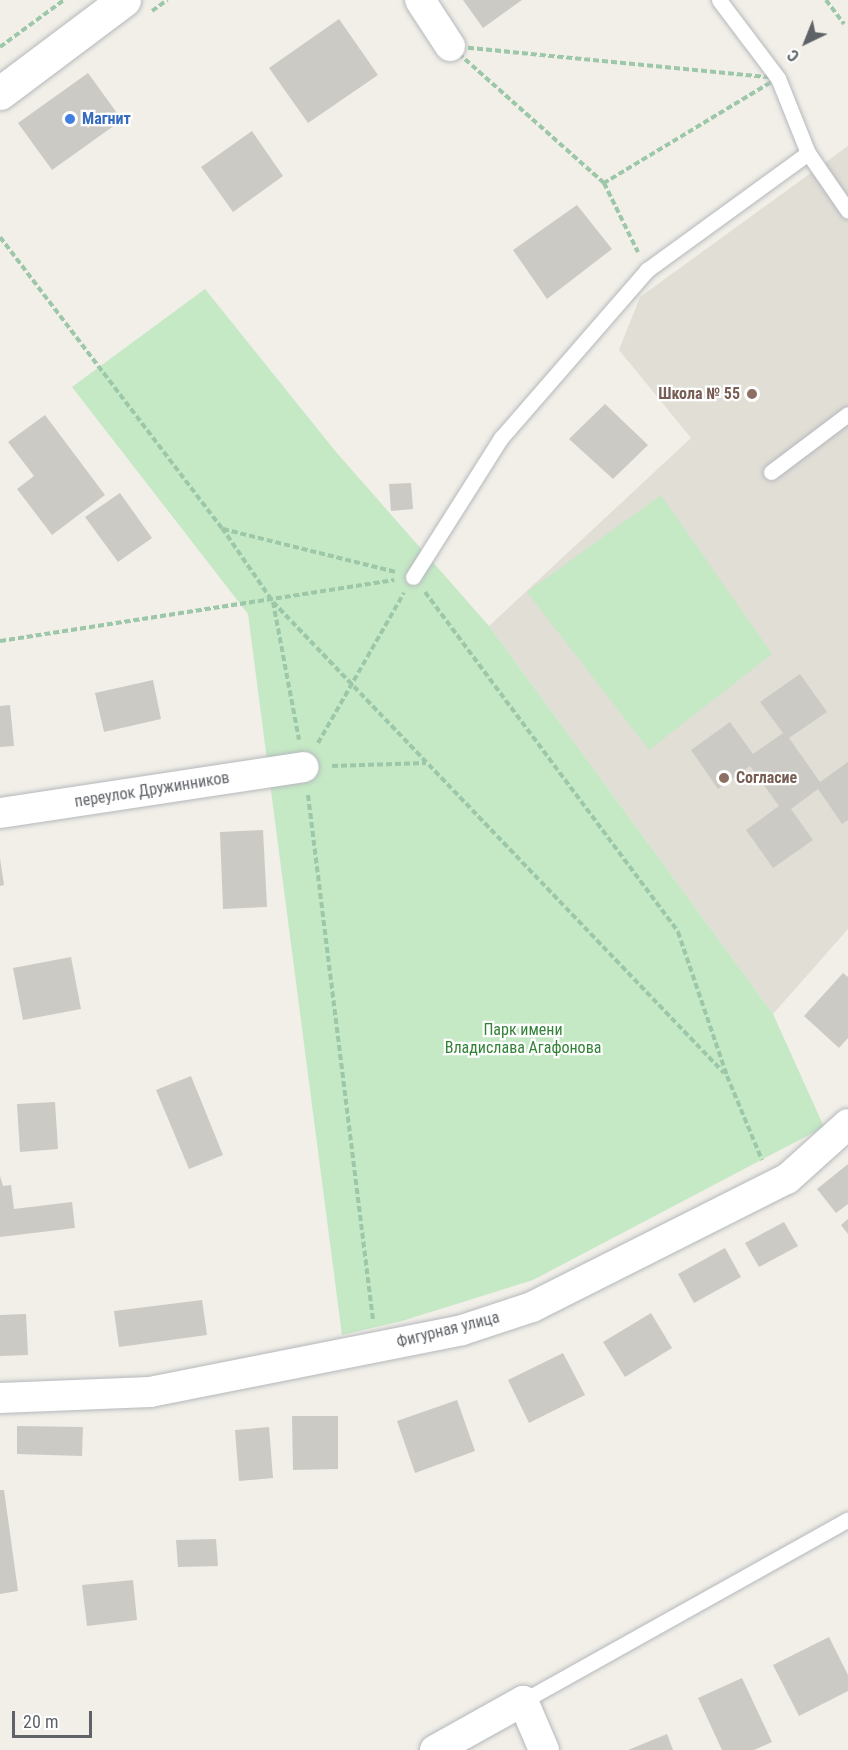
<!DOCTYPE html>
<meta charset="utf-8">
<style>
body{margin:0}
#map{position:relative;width:848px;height:1750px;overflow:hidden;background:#f1efe8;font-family:"Roboto Condensed",sans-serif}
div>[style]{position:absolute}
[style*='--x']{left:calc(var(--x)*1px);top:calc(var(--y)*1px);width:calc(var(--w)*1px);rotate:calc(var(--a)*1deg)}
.education>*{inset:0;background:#e1ded6}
.green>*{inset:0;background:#c5e8c5}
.building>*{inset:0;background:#cccac5}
.path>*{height:4px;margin-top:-2px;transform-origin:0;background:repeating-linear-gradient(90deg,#9cc7a9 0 6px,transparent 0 9px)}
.roads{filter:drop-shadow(0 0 2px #b5b8bc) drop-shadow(0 0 2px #b5b8bc)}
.lane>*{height:15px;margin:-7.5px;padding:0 7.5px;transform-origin:7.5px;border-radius:7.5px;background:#fff}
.street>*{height:30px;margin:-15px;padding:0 15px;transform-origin:15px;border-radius:15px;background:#fff}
.secondary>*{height:33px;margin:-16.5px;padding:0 16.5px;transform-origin:16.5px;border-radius:16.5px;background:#fff}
.dots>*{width:16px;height:16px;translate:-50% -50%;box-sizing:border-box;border:3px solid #fff;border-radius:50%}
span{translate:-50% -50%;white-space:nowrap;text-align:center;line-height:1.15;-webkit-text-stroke:4.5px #fff;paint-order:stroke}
.shop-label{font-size:16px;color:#366cbe;font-weight:700}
.left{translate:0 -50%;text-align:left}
.education-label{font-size:16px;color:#785e54;font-weight:700}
.right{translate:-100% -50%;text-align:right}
.street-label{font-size:16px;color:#5f6368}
.park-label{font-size:16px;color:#348238}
.north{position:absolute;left:776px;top:12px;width:60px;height:60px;-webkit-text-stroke:4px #fff;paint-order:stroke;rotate:223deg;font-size:16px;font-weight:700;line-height:24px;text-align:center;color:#5f6368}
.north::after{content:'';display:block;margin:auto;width:21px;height:27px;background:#5f6368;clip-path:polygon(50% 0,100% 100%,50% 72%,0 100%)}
.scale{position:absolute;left:12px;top:1711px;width:80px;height:27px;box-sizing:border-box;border:3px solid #5f6368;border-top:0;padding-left:8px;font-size:18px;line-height:21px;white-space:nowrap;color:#5f6368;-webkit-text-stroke:4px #fff;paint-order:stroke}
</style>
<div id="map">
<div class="education">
<div style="clip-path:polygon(848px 146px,848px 929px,773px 1014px,489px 626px,691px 438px,619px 350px,640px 297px)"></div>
</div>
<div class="green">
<div style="clip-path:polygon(205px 289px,336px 452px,489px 626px,773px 1014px,824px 1127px,533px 1280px,402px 1321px,342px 1335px,248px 614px,72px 387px)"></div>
<div style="clip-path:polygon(661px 495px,772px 654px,649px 750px,527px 592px)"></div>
</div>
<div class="building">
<div style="clip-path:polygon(463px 0,522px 0,483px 28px)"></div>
<div style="clip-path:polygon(339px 19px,378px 75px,308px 123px,269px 68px)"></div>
<div style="clip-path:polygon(88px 73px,122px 120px,52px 170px,18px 123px)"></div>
<div style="clip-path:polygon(252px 131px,283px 176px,233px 212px,201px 167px)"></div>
<div style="clip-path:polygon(577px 205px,612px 249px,547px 299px,513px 250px)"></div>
<div style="clip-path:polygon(605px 404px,648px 445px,613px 479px,569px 439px)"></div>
<div style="clip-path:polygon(45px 415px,105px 495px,52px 535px,17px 489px,34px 476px,8px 442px)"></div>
<div style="clip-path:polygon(411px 483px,413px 509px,391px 511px,389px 484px)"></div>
<div style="clip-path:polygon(120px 493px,152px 538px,118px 562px,85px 517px)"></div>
<div style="clip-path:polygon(800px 674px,827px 712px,789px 738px,820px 782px,848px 762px,848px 820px,842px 824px,818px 789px,791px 809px,813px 840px,773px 868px,746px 830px,779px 806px,750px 766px,718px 789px,691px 750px,730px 722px,753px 754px,783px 733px,760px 702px)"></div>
<div style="clip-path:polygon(153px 680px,161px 719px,104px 732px,95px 693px)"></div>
<div style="clip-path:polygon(10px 705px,14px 746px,0 747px,0 706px)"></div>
<div style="clip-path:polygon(263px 830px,267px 907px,223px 909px,220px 832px)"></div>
<div style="clip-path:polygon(0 858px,4px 885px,0 886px)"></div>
<div style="clip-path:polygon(71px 957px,81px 1009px,23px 1020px,13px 968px)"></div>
<div style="clip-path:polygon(843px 973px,848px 977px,848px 1038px,839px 1048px,804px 1016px)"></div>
<div style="clip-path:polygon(191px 1076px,223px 1155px,189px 1169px,156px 1090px)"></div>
<div style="clip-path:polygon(55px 1102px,58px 1149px,20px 1152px,17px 1104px)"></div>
<div style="clip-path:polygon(848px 1164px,848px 1204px,836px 1213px,817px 1189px)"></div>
<div style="clip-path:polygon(0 1176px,3px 1186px,11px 1185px,14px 1209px,72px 1202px,75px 1228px,0 1237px)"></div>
<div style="clip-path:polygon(848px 1219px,848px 1234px,841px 1225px)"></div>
<div style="clip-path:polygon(784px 1222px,798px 1246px,759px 1267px,745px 1243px)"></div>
<div style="clip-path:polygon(725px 1248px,741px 1277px,694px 1303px,678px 1274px)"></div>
<div style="clip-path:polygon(202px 1300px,207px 1335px,119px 1347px,114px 1311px)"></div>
<div style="clip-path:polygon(651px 1313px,672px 1348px,625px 1377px,603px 1342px)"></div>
<div style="clip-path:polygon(26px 1314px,28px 1355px,0 1356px,0 1315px)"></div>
<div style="clip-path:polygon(563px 1353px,585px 1395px,529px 1423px,508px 1380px)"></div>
<div style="clip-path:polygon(457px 1400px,475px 1451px,415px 1473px,397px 1421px)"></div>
<div style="clip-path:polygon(292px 1416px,338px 1416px,338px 1469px,293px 1470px)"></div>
<div style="clip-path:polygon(17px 1426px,83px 1427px,82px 1456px,17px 1454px)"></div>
<div style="clip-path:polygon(269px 1427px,273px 1478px,239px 1481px,235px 1430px)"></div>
<div style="clip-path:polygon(0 1490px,4px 1490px,18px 1591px,0 1594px)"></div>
<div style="clip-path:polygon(216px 1539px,218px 1566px,178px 1567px,176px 1540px)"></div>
<div style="clip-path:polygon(133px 1580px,137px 1620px,87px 1626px,82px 1585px)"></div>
<div style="clip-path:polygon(829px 1637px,848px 1675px,848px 1691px,799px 1716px,773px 1665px)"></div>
<div style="clip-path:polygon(742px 1678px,772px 1742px,754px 1750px,722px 1750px,698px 1698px)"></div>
<div style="clip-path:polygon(667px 1734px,673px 1750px,628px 1750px)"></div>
</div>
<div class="path">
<div style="--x:826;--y:0;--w:30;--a:53"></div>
<div style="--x:152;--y:11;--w:19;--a:-36"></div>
<div style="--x:450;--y:46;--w:330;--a:5.6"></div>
<div style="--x:778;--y:78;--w:203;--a:148.9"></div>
<div style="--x:604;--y:183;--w:206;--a:-138.3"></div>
<div style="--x:0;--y:47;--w:79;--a:-36.3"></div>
<div style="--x:604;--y:183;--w:77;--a:63.8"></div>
<div style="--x:0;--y:237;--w:366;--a:52.7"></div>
<div style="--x:222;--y:528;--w:90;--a:55.4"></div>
<div style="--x:273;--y:602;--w:140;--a:79.3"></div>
<div style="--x:223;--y:529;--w:178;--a:14"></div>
<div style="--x:425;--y:592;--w:424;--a:53.3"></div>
<div style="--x:678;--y:932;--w:152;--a:71.2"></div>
<div style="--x:727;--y:1076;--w:91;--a:67.4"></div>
<div style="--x:273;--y:602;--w:652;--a:46.24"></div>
<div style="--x:0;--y:641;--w:399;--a:-8.8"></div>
<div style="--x:318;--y:743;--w:173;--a:-60.2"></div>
<div style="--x:332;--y:766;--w:94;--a:-1.8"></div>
<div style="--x:308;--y:795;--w:529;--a:82.94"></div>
</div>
<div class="roads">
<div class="lane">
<div style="--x:719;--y:0;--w:98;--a:52.9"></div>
<div style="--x:778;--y:78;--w:81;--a:68.2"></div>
<div style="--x:808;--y:153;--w:70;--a:55.4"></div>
<div style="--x:771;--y:472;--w:96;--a:-37"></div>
<div style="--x:413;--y:577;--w:165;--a:-57.7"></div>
<div style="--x:501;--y:438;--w:223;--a:-49"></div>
<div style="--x:647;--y:270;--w:199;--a:-36"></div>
<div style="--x:523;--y:1701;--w:372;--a:-29.2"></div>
</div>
<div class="street">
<div style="--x:420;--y:0;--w:55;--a:56.9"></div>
<div style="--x:0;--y:813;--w:307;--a:-8.6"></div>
<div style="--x:0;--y:1398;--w:150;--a:-2.3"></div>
<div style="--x:150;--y:1392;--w:318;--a:-11.2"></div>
<div style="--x:462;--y:1330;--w:74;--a:-18.2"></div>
<div style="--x:532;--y:1307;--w:285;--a:-26.7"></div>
<div style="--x:787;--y:1179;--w:82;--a:-42"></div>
<div style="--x:435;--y:1750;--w:101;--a:-29.1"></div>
<div style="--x:523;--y:1701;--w:53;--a:66.8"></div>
</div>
<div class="secondary">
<div style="--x:0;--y:93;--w:155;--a:-36.9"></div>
</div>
</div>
<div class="dots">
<div style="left:70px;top:119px;background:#3f7fe0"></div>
<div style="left:752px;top:394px;background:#8d6e63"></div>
<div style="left:724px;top:778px;background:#8d6e63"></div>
</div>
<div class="shop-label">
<span class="left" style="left:82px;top:119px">Магнит</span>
</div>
<div class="education-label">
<span class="right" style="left:740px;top:394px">Школа № 55</span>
<span class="left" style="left:736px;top:778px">Согласие</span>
</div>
<div class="street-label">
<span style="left:152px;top:790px;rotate:-9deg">переулок Дружинников</span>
<span style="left:448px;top:1330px;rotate:-14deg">Фигурная улица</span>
</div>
<div class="park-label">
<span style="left:523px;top:1039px">Парк имени<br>Владислава Агафонова</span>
</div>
<div class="north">С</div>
<div class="scale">20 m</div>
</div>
